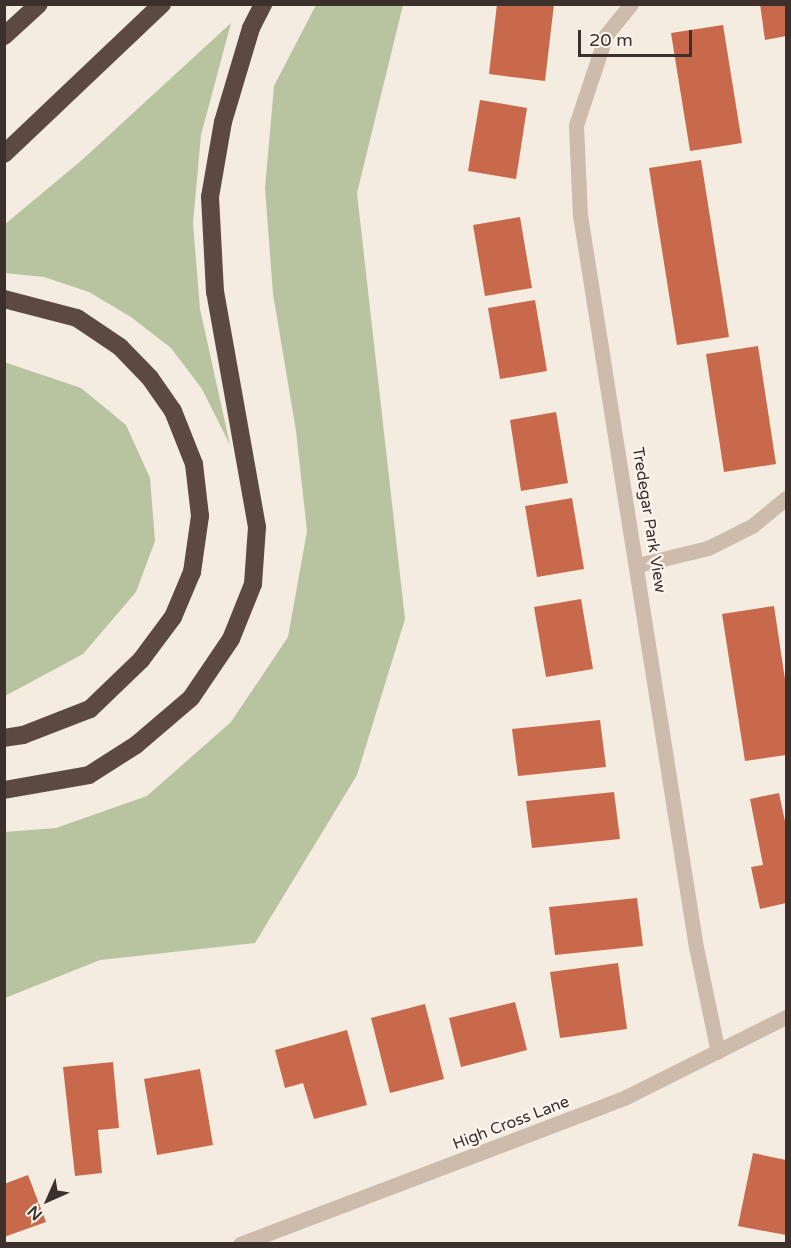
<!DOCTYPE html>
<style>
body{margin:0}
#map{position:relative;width:791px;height:1248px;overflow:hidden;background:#f4ebe1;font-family:"Varela Round",sans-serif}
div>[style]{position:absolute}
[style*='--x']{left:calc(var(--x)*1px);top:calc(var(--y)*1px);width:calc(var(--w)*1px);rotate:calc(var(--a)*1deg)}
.green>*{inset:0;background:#b8c4a0}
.building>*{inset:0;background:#c8694b}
.minor>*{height:15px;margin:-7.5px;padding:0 7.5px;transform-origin:7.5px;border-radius:7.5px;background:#cdbbac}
.tertiary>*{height:15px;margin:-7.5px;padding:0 7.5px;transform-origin:7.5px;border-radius:7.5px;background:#cdbbac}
.motorway>*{height:18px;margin:-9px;padding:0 9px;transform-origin:9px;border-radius:9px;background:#5c4a42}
span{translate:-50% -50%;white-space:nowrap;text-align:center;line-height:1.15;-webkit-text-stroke:5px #fbf5ee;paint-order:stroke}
.street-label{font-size:16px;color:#3b302b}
.frame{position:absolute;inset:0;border:6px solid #3b302b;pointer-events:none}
.north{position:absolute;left:18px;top:1170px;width:60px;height:60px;-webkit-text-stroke:4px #fbf5ee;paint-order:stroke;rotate:225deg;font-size:16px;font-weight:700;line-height:24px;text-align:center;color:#3b302b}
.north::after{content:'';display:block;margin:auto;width:21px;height:27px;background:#3b302b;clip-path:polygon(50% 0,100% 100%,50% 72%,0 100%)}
.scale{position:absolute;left:578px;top:30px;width:114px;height:27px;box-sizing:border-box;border:3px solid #3b302b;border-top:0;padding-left:8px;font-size:18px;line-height:21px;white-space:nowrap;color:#3b302b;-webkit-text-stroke:4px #fbf5ee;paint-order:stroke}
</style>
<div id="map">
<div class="green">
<div style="clip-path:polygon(316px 5px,403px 5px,357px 193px,405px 619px,357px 775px,255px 943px,100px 960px,5px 998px,5px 832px,56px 828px,147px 796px,231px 722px,288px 637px,307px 531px,296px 431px,273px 294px,265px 188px,274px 86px)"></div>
<div style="clip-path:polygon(231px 23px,201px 135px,193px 223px,200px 309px,230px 445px,202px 389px,171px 348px,131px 317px,89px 292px,44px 277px,5px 273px,4px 225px,82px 160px)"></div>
<div style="clip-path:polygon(4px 362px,81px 388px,126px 425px,150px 478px,155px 541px,136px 592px,83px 654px,5px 696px)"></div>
</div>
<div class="building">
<div style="clip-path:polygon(497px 4px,554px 4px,545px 81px,489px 74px)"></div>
<div style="clip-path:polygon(760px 4px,786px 4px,786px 36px,765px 40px)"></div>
<div style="clip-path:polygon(723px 25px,742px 143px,690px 151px,671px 33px)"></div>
<div style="clip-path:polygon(480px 100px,527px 108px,516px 179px,468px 171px)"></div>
<div style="clip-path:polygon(701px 160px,729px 337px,677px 345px,649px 168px)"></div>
<div style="clip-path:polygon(520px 217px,532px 288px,485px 296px,473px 225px)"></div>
<div style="clip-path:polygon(535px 300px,547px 371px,500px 379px,488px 308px)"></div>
<div style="clip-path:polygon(758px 346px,776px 464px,724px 472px,706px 354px)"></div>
<div style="clip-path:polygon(556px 412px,568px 483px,521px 491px,510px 420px)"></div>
<div style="clip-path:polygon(572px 498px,584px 569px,537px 577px,525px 506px)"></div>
<div style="clip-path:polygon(581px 599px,593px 669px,546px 677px,534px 607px)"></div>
<div style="clip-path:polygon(774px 606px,786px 686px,786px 755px,745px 761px,722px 614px)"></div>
<div style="clip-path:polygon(600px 720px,606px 767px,518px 776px,512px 729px)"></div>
<div style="clip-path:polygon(614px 792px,620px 839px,532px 848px,526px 801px)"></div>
<div style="clip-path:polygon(779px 793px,786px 826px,786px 903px,760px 909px,751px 867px,763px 865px,750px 799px)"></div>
<div style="clip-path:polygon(637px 898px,643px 946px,555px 955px,549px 907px)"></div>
<div style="clip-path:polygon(618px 963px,627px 1029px,560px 1038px,550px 972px)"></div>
<div style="clip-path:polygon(515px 1002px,527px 1050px,461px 1067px,449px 1018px)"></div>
<div style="clip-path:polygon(425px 1004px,444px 1079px,390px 1093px,371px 1018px)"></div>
<div style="clip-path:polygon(347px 1030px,367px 1105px,314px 1119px,303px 1083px,285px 1088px,275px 1050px)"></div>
<div style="clip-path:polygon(113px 1062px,119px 1128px,98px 1130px,102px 1173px,75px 1176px,63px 1067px)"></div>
<div style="clip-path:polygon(200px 1069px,213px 1145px,157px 1155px,144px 1079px)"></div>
<div style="clip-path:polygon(753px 1153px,786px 1160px,786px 1235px,738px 1226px)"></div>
<div style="clip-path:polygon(28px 1175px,46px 1222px,4px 1237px,4px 1184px)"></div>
</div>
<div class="minor">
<div style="--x:631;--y:4;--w:40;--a:129"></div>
<div style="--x:606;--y:35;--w:95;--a:108.4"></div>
<div style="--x:576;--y:125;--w:90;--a:87.5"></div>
<div style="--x:580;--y:215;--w:741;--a:81"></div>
<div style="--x:696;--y:947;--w:107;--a:78.2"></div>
<div style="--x:638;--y:565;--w:72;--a:-13.7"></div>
<div style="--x:708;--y:548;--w:49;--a:-26.6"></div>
<div style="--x:752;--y:526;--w:44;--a:-39.5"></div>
</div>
<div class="tertiary">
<div style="--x:240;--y:1244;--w:413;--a:-20.8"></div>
<div style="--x:626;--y:1097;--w:179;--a:-26.6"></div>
</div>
<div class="motorway">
<div style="--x:4;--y:36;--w:47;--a:-42.4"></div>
<div style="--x:4;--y:154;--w:218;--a:-43.5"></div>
<div style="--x:4;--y:299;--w:75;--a:14.6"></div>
<div style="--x:77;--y:318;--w:52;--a:34"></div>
<div style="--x:120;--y:347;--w:43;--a:45.9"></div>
<div style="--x:150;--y:378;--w:40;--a:55.1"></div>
<div style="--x:173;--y:411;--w:57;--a:68.4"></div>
<div style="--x:194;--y:464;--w:52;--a:83.4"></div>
<div style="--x:200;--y:516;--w:57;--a:98.1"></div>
<div style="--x:192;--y:572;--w:49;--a:112.9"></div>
<div style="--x:173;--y:617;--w:54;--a:126.7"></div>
<div style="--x:141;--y:660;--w:71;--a:136.1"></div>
<div style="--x:90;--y:709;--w:72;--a:158.8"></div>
<div style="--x:23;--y:735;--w:19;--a:171"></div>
<div style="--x:4;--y:790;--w:86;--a:-10"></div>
<div style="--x:89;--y:775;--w:56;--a:-32.6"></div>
<div style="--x:136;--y:745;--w:72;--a:-40.5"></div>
<div style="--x:191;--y:698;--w:71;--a:-55.9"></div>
<div style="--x:231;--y:639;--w:59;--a:-68.2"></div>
<div style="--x:253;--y:584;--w:57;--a:-86"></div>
<div style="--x:257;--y:527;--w:239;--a:-100.1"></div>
<div style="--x:215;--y:292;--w:95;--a:-93"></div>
<div style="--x:210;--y:197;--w:76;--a:-80.2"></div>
<div style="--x:223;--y:122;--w:98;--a:-73.4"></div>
<div style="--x:251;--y:28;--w:27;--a:-63"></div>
</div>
<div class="street-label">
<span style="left:649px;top:520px;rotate:81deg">Tredegar Park View</span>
<span style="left:511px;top:1123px;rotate:-21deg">High Cross Lane</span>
</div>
<div class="frame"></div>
<div class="north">N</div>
<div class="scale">20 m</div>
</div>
